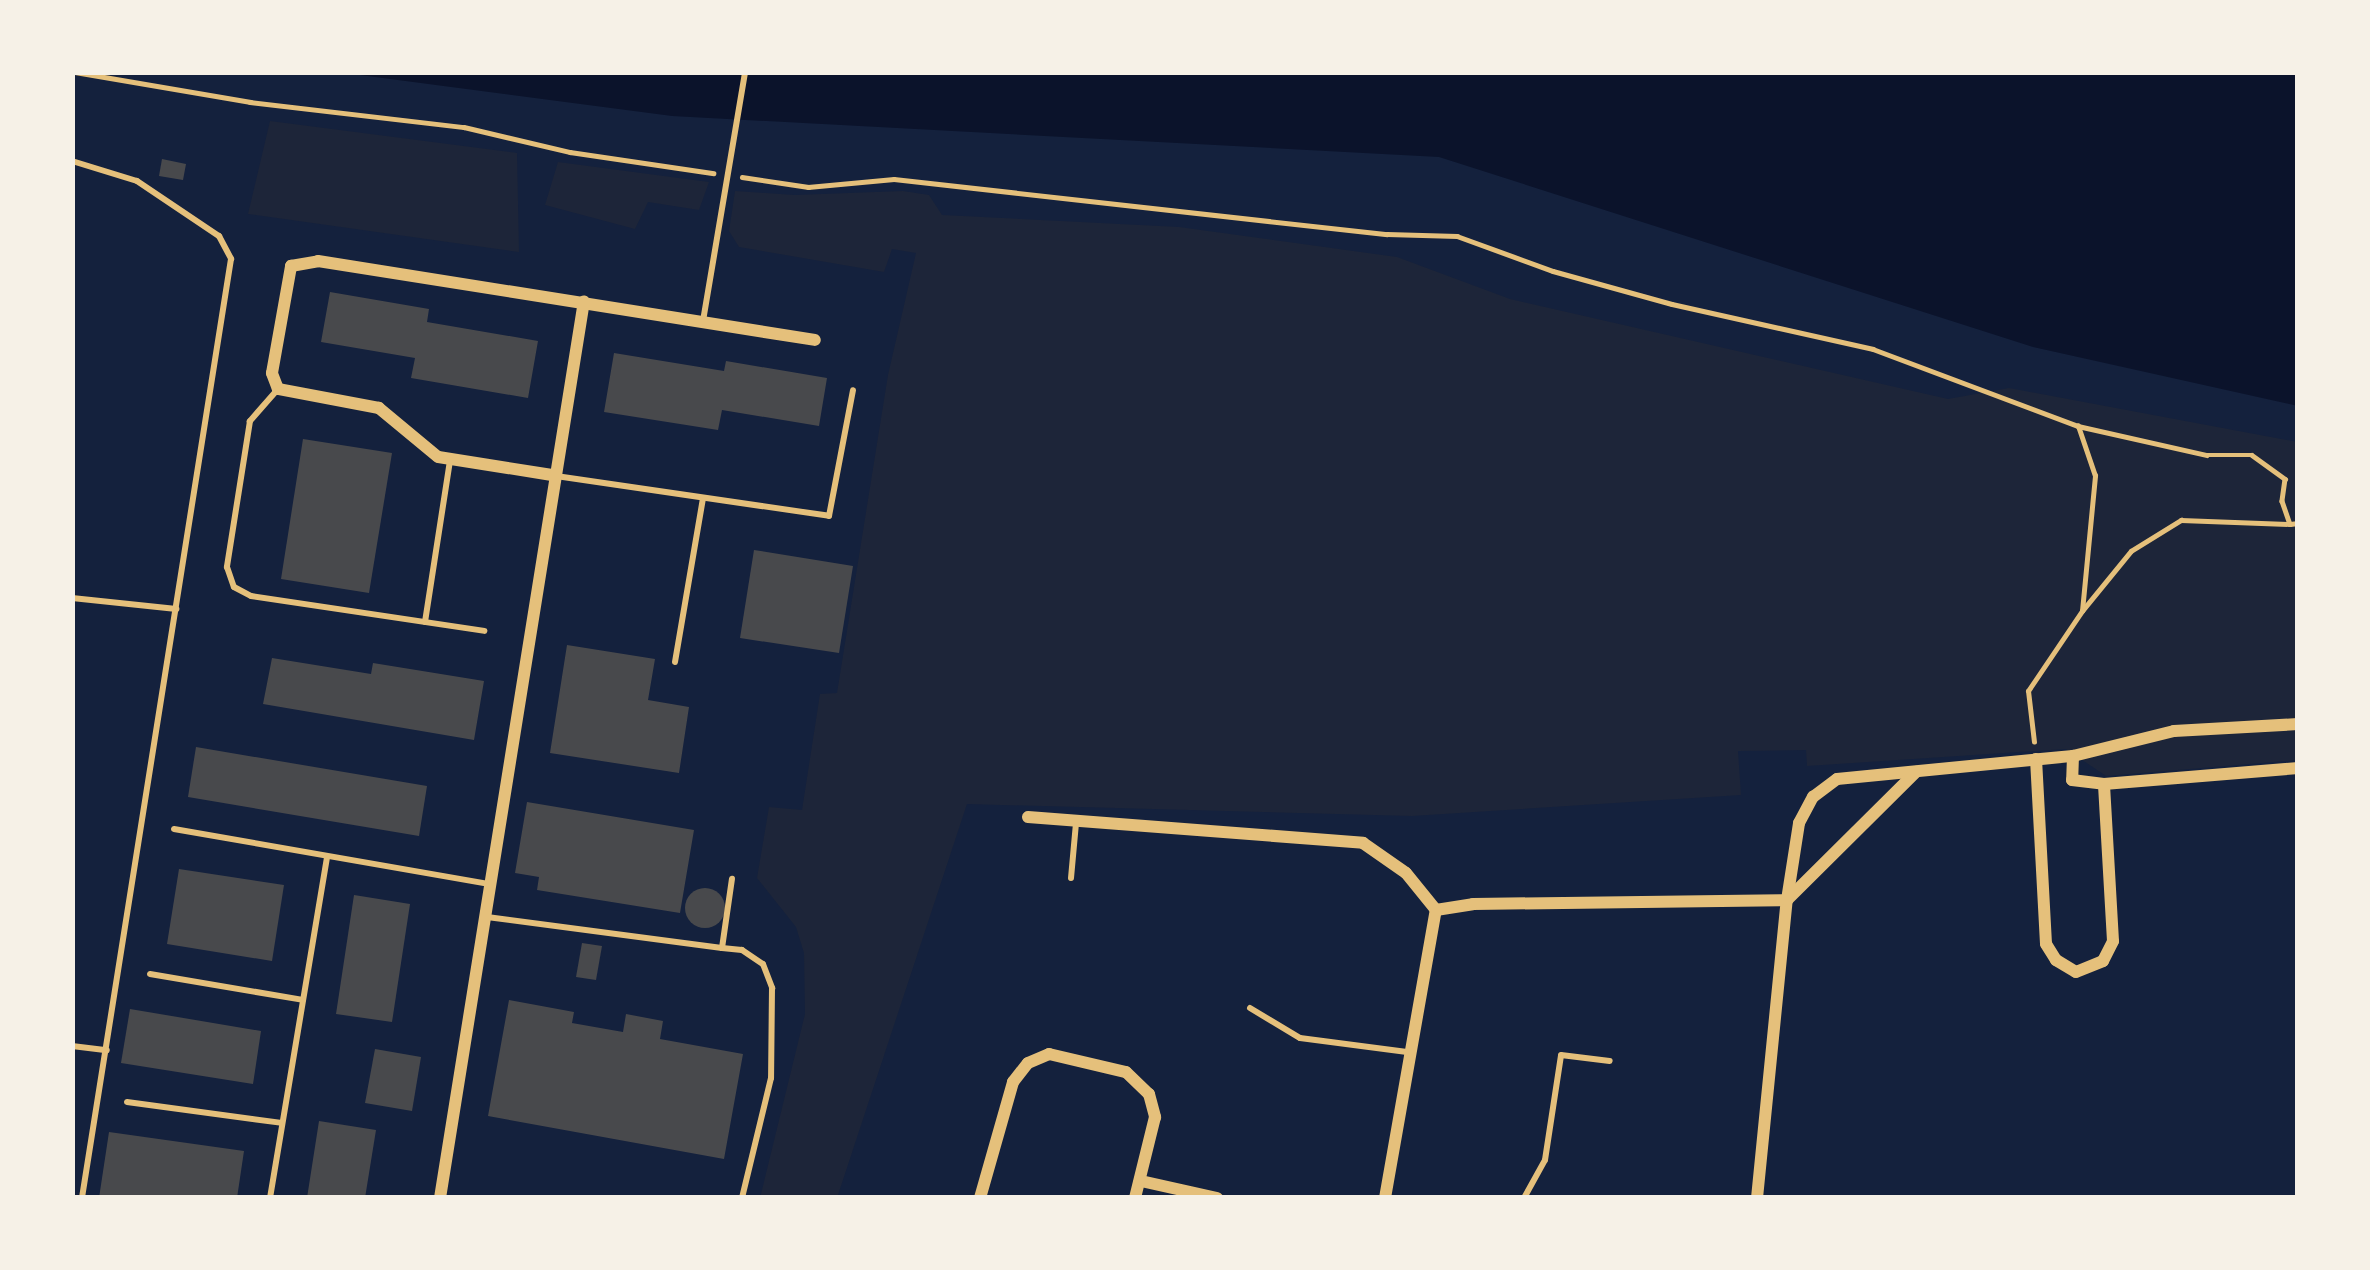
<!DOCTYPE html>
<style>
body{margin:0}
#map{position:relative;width:2370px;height:1270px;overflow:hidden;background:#14213d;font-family:Jost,sans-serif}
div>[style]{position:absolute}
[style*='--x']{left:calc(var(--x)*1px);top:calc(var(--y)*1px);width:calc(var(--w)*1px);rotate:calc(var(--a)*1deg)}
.green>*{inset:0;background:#1d2539}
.water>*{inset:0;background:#0b132b}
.building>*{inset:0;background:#48494c}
.round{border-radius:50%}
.path>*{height:4.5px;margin:-2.25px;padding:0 2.25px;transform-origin:2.25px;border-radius:2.25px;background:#e5c07b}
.service>*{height:6px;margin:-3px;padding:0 3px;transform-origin:3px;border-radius:3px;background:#e5c07b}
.minor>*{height:12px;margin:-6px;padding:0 6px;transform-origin:6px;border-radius:6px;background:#e5c07b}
span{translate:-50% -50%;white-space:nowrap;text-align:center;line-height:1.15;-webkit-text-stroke:9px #f6f1e7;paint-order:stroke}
.frame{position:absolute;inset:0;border:75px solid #f6f1e7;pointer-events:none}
</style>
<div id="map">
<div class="green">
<div style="clip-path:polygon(270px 121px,517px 153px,519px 252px,248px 214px)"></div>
<div style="clip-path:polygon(558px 162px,709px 182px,699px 210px,648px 202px,635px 229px,545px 205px)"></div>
<div style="clip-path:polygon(735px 191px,795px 195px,903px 191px,929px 195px,942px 215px,1179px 227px,1397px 257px,1510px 299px,1948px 399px,2009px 388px,2298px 442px,2298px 760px,2106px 776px,2066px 749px,1807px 766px,1806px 750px,1738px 751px,1741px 795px,1412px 816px,967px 804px,837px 1198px,760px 1198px,805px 1014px,804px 953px,796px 927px,757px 878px,769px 807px,802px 810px,820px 694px,837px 693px,888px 375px,916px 253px,892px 249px,884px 272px,739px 247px,729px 231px)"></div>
</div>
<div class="water">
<div style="clip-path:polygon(337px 72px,2298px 72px,2298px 406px,2033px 347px,1439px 157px,672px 116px)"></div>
</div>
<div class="building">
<div style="clip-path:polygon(162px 159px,186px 164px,183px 180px,159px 176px)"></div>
<div style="clip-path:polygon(330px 292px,429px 309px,427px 322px,538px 341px,528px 398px,411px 378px,415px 358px,321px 342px)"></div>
<div style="clip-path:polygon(614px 353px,724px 371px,726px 361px,827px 378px,819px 426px,722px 410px,718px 430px,604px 412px)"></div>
<div style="clip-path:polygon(303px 439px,392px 453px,369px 593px,281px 579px)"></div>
<div style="clip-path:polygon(754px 550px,853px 566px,839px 653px,740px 638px)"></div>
<div style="clip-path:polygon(567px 645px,655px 659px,648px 700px,689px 707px,679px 773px,550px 753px)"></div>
<div style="clip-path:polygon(272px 658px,371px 674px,373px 663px,484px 681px,474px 740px,263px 704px)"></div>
<div style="clip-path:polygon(196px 747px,427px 786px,419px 836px,188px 797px)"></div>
<div style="clip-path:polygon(527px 802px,694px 830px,680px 913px,537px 890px,539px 877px,515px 873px)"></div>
<div style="clip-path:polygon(179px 869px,284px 885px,272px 961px,167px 944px)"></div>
<div class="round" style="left:685px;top:888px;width:40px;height:40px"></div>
<div style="clip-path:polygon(354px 895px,410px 904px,392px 1022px,336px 1014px)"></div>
<div style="clip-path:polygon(582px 943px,602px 946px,596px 980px,576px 977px)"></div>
<div style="clip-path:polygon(509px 1000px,574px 1012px,572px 1023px,623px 1032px,626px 1014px,663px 1021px,660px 1039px,743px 1054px,724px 1159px,488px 1116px)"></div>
<div style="clip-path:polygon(130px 1009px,261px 1031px,253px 1084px,121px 1063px)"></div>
<div style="clip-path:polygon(375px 1049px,421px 1057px,412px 1111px,365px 1103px)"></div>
<div style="clip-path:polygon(319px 1121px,376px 1130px,365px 1198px,307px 1198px)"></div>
<div style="clip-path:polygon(109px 1132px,244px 1151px,237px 1198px,99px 1198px)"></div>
</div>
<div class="path">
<div style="--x:75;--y:72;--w:178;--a:9.7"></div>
<div style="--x:250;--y:102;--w:215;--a:6.7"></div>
<div style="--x:464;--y:127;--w:109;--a:13.3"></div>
<div style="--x:570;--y:152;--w:145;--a:8.4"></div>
<div style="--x:742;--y:177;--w:67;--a:8.6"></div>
<div style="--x:808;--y:187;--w:86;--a:-5.3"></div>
<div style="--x:894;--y:179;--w:496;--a:6.4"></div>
<div style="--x:1387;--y:234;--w:70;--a:1.6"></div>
<div style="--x:1457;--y:236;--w:102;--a:20"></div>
<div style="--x:1553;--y:271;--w:123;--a:15.5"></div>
<div style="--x:1672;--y:304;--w:206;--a:12.6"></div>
<div style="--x:1873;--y:349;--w:219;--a:20.6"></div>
<div style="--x:2078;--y:426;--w:132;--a:12.7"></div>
<div style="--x:2207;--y:455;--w:45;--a:0"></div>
<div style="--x:2252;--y:455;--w:41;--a:36"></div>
<div style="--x:2285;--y:479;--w:22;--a:98"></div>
<div style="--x:2282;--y:501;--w:24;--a:71"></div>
<div style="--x:2290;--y:524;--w:8;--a:-7"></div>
<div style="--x:2082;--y:611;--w:77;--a:-50.8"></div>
<div style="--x:2131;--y:551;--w:59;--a:-31.8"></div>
<div style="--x:2181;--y:520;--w:109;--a:2.1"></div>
<div style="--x:2034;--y:742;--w:51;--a:-96.7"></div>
<div style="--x:2028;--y:691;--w:97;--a:-56"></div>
<div style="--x:2082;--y:611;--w:136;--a:-84.5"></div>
<div style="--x:2095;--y:476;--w:53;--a:-108.8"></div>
</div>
<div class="service">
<div style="--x:72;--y:161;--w:68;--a:17.1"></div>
<div style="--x:137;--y:181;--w:99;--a:33.9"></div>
<div style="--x:219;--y:236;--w:26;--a:62"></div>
<div style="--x:231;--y:259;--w:951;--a:99.02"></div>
<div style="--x:703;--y:321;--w:253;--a:-80.4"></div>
<div style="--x:278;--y:389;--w:43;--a:131.2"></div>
<div style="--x:250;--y:421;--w:148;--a:99"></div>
<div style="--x:227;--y:567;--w:21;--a:71"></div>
<div style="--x:234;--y:587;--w:19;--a:28"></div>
<div style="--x:251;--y:596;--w:236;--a:8.5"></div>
<div style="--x:556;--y:476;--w:276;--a:8.3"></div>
<div style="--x:829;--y:516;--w:128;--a:-79.2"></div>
<div style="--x:72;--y:598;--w:105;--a:6"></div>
<div style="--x:425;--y:622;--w:164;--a:-81.2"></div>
<div style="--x:675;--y:662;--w:166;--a:-80.3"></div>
<div style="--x:174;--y:829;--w:319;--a:9.9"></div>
<div style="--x:1071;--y:878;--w:55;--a:-84.8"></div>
<div style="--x:487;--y:917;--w:237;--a:7.5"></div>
<div style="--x:722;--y:948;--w:70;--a:-81.8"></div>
<div style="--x:722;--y:948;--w:20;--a:6"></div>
<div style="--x:742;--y:950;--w:25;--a:34"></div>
<div style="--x:763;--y:964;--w:26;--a:69"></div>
<div style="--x:772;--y:988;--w:90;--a:90.6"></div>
<div style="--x:771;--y:1078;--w:123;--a:103.6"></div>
<div style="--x:150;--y:974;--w:155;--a:9.6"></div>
<div style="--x:1250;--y:1008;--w:58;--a:31"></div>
<div style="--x:1300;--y:1038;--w:108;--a:7.5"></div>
<div style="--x:72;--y:1046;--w:35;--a:7"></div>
<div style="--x:127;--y:1102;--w:156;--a:7.7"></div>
<div style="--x:270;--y:1198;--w:345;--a:-80.5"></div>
<div style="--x:1524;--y:1198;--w:43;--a:-61.1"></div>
<div style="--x:1545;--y:1160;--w:106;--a:-81.3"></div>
<div style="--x:1561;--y:1055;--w:49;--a:7"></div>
</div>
<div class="minor">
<div style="--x:552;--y:475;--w:115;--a:-171"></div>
<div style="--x:438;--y:457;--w:77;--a:-140.3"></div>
<div style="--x:379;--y:408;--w:103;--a:-169.3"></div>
<div style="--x:278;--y:389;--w:17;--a:-111"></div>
<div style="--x:272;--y:373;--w:109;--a:-79.9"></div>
<div style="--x:291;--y:266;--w:27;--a:-10"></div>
<div style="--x:318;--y:261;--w:503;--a:9.03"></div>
<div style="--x:2073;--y:756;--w:104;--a:-13.9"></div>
<div style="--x:2174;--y:731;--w:124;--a:-3.2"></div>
<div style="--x:2036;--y:759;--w:185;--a:86.9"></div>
<div style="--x:2046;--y:944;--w:19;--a:58"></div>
<div style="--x:2056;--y:960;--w:23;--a:31"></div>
<div style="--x:2076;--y:972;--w:29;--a:-22"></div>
<div style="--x:2103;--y:961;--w:22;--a:-63"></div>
<div style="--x:2113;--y:941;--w:157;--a:-93.3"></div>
<div style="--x:1028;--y:817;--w:336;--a:4.4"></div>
<div style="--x:1363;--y:843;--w:52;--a:34.9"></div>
<div style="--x:1406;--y:873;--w:48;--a:51"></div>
<div style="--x:1141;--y:1181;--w:78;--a:12.6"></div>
<div style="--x:440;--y:1198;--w:908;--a:-80.88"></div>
<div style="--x:980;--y:1198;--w:121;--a:-74.1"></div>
<div style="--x:1013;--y:1082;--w:24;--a:-52"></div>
<div style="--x:1028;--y:1063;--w:23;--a:-23"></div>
<div style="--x:1049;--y:1054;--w:79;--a:13.2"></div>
<div style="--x:1126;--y:1072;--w:32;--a:44"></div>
<div style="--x:1149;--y:1094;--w:24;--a:75"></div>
<div style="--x:1155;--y:1117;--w:83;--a:103.9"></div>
<div style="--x:1385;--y:1198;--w:292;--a:-80"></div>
<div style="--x:1436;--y:910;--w:37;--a:-9"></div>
<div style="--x:1473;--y:904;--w:314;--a:-0.7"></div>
<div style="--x:1787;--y:900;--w:182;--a:-44.8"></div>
<div style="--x:1757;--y:1198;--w:300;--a:-84.3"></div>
<div style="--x:1787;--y:900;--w:78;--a:-81.1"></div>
<div style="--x:1799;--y:823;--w:30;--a:-62"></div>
<div style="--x:1813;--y:797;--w:30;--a:-37"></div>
<div style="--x:1837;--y:779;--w:237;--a:-5.6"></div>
<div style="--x:2073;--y:756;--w:24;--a:92"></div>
<div style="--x:2072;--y:780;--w:32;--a:7"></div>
<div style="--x:2104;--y:784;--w:195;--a:-4.7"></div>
</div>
<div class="frame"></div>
</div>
